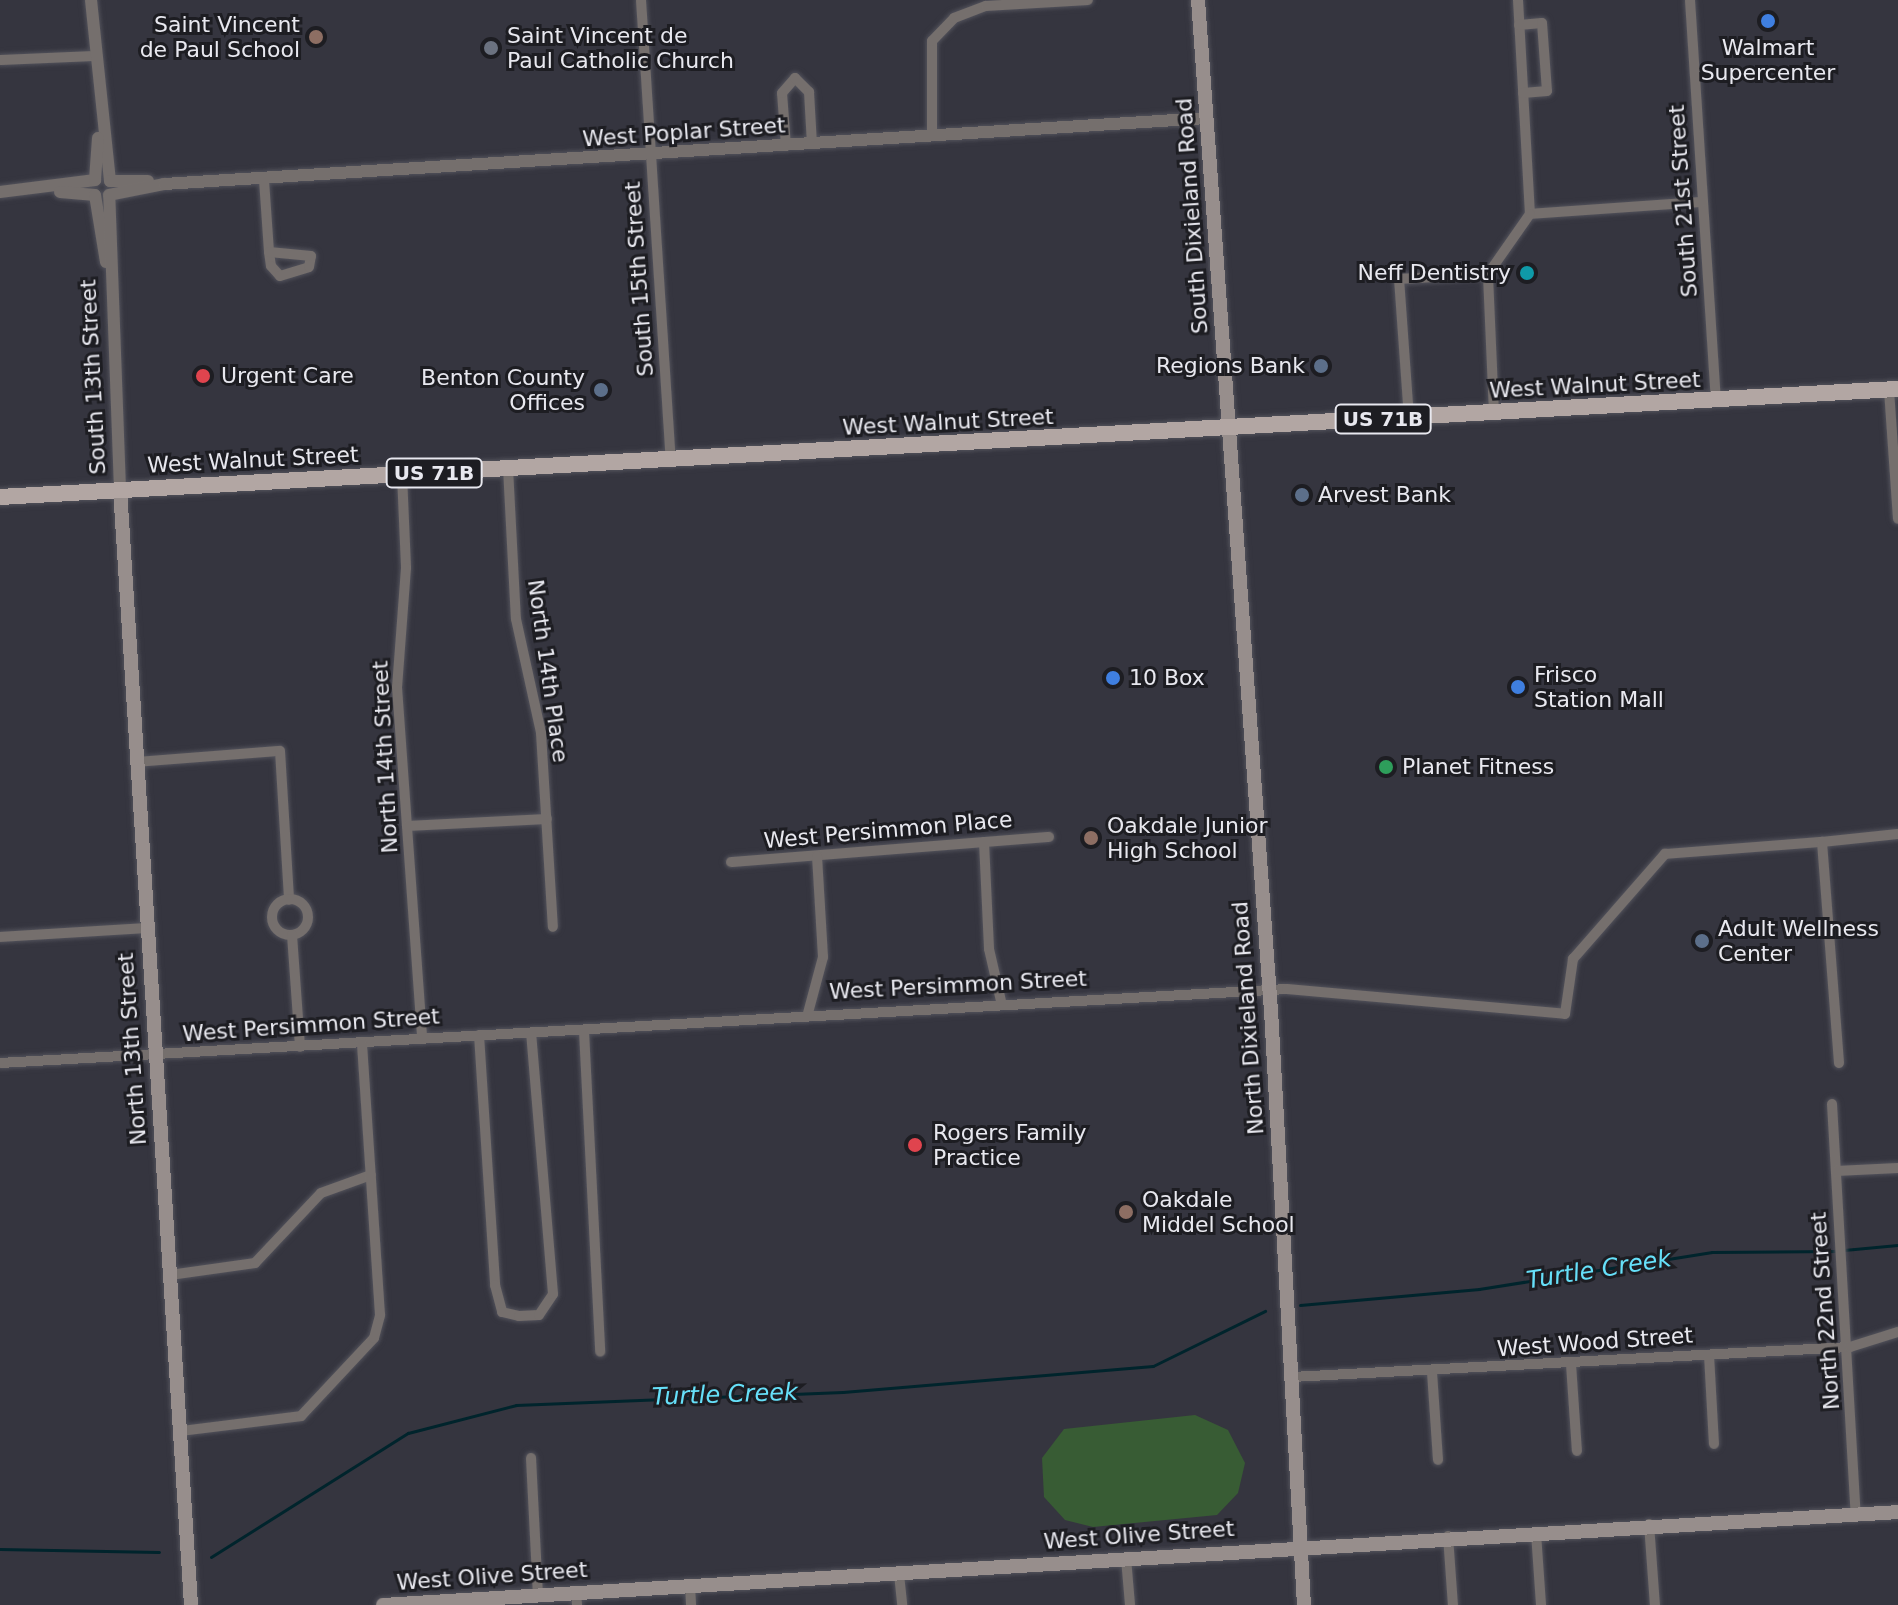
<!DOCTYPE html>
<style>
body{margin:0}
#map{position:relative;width:1898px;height:1605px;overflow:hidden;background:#35353f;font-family:"DejaVu Sans",sans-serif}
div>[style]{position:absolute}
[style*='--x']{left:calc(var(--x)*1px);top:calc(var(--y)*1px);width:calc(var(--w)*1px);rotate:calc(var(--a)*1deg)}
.green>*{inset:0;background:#385c34}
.stream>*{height:3px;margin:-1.5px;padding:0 1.5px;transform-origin:1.5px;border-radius:1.5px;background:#00242c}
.roads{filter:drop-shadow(0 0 2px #52525b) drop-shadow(0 0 2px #52525b)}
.minor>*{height:10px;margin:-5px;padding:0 5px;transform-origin:5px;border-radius:5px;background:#756f6d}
.minor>.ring{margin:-5px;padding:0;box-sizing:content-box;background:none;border:10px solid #756f6d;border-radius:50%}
.tertiary>*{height:12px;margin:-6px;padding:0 6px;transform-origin:6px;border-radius:6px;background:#756f6d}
.secondary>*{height:14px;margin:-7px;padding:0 7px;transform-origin:7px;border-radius:7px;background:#978e8c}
.primary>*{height:16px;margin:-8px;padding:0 8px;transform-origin:8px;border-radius:8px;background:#b2a6a3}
.dots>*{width:22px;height:22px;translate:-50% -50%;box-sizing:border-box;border:4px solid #1d1d22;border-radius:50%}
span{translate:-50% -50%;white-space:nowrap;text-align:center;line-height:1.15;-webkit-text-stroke:6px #1d1d22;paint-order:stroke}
.shield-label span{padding:2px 6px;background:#1d1d22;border:2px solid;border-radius:6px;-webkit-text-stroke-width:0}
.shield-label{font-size:20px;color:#e8e8ef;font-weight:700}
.poi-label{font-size:22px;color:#e8e8ef}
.right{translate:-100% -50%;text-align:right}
.left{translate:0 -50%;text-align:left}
.street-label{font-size:22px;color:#e8e8ef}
.water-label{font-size:24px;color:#66e0f9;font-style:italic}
</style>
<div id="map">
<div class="green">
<div style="clip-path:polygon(1195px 1415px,1228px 1430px,1245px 1463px,1238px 1493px,1217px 1515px,1093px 1527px,1065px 1520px,1044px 1497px,1042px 1458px,1064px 1429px)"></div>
</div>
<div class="stream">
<div style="--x:1844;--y:1250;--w:54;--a:-5.3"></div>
<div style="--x:1300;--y:1305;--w:180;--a:-5.1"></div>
<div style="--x:1479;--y:1289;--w:236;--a:-9"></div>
<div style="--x:1712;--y:1252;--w:125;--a:-0.5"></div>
<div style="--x:0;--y:1549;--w:159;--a:1.1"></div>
<div style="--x:211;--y:1557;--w:233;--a:-32.2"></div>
<div style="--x:408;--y:1433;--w:112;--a:-14.5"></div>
<div style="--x:516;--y:1405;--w:327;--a:-2.3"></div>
<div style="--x:843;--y:1392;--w:311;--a:-4.8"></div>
<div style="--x:1153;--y:1366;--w:125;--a:-26.2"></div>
</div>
<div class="roads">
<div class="minor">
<div style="--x:641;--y:0;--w:461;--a:86.3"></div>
<div style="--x:1518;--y:0;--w:214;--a:86.8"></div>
<div style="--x:1690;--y:0;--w:401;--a:86.3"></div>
<div style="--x:1519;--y:25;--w:23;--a:-5"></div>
<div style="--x:1542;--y:23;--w:68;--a:85.8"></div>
<div style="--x:1547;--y:91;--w:24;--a:175"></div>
<div style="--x:0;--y:60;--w:95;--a:-2.4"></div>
<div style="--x:932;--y:136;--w:95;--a:-90"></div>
<div style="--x:932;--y:41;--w:32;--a:-46"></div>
<div style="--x:954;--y:18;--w:34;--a:-21"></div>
<div style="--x:986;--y:6;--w:102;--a:-3.4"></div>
<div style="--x:786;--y:146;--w:53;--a:-94.3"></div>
<div style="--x:782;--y:93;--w:20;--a:-49"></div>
<div style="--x:795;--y:78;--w:20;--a:45"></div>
<div style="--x:809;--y:92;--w:52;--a:86.7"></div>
<div style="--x:264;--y:180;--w:72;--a:86"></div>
<div style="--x:269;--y:252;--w:14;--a:82"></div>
<div style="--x:271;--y:266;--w:13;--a:48"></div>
<div style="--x:280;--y:276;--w:30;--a:-17"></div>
<div style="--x:309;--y:267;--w:11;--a:-80"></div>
<div style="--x:311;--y:256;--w:42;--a:-174.6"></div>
<div style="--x:1530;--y:214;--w:173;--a:-4"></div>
<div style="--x:1889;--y:390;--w:129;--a:86"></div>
<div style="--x:1494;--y:413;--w:139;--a:-92.5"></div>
<div style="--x:1488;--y:274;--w:73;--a:-55"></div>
<div style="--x:1409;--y:418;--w:139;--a:-94.1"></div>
<div style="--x:1399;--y:279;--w:89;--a:-3.2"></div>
<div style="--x:508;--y:468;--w:151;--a:87"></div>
<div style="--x:516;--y:619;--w:117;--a:77.6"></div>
<div style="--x:541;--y:733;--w:194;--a:86.5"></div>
<div style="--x:402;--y:475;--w:93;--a:87.5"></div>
<div style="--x:406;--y:568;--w:119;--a:94.3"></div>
<div style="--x:397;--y:687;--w:351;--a:85.9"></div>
<div style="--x:136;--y:762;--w:144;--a:-4.4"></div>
<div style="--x:280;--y:751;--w:149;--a:86.5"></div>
<div style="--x:407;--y:826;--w:140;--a:-2.9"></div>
<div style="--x:984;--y:842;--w:107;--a:87.3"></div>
<div style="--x:989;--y:949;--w:53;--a:77"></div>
<div style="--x:731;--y:862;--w:319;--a:-4.5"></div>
<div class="ring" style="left:272px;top:899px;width:26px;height:26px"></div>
<div style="--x:292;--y:935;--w:112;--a:85.9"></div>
<div style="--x:0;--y:937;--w:146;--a:-3.5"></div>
<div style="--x:808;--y:1013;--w:58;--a:-75"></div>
<div style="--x:823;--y:957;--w:101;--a:-93.4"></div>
<div style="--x:584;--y:1031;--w:321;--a:87.1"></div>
<div style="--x:479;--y:1035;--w:251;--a:86.3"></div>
<div style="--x:495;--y:1285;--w:28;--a:75"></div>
<div style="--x:502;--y:1312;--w:17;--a:13"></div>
<div style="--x:519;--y:1316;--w:20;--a:-3"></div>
<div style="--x:539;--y:1315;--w:25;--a:-56"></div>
<div style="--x:553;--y:1294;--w:262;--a:-94.8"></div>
<div style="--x:0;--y:1063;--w:1289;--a:-3.29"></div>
<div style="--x:1287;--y:989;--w:279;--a:5.1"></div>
<div style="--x:1565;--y:1014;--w:56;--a:-81.7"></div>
<div style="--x:1573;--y:959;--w:140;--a:-48.8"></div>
<div style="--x:1665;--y:854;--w:157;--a:-4.4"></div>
<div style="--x:1839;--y:1063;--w:222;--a:-94.4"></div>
<div style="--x:1822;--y:842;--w:76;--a:-6"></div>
<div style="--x:1832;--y:1104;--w:412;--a:86.7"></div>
<div style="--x:1836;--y:1171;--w:62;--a:-2.8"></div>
<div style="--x:170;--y:1275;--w:86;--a:-8"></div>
<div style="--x:255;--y:1263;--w:96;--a:-46.7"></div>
<div style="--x:321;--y:1193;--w:53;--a:-19.8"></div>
<div style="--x:1709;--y:1355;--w:89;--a:86.8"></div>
<div style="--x:1571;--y:1364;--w:87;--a:86.1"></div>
<div style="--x:1432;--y:1372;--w:88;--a:86.1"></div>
<div style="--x:1292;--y:1377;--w:559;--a:-3.08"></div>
<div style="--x:1850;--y:1347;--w:50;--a:-17.4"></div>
<div style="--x:181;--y:1431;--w:121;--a:-7.1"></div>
<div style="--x:301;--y:1416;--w:107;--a:-46.9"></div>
<div style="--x:374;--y:1338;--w:24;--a:-75"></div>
<div style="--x:380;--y:1315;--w:272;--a:-93.8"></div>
<div style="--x:531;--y:1458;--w:137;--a:87.1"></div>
<div style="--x:1649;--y:1524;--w:81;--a:85.8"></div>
<div style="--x:1536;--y:1533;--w:72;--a:86"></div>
<div style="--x:1448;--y:1536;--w:69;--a:85.9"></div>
<div style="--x:1126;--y:1558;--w:47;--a:85.1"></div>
<div style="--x:899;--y:1574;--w:31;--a:84"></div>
<div style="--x:690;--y:1585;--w:20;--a:87"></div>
<div style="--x:576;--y:1593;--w:12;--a:85"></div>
</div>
<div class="tertiary">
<div style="--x:91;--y:0;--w:182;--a:84"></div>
<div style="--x:110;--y:181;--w:38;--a:0"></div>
<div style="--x:0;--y:192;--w:96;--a:-7.2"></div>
<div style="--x:95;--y:180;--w:42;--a:-85.9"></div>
<div style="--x:60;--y:192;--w:35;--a:5"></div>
<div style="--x:95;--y:195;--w:68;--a:80.7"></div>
<div style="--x:120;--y:489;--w:294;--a:-92.1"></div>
<div style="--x:109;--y:195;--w:56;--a:-11.3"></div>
<div style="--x:164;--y:184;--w:1044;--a:-3.62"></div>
</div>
<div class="secondary">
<div style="--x:1198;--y:0;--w:1013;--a:85.87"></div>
<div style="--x:1271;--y:1010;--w:596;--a:86.83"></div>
<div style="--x:120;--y:489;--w:1118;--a:86.36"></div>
<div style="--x:383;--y:1605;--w:1518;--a:-3.51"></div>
</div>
<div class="primary">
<div style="--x:0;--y:497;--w:1901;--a:-3.26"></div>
</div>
</div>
<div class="dots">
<div style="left:1768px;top:21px;background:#3f7fe0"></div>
<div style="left:316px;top:37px;background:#8d6e63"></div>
<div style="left:491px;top:48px;background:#6b7280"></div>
<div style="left:1527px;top:273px;background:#0f9aa8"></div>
<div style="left:1321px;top:366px;background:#5c6f8a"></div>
<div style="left:203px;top:376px;background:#e0444e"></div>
<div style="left:601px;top:390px;background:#5c6f8a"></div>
<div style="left:1302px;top:495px;background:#5c6f8a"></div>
<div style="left:1113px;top:678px;background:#3f7fe0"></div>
<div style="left:1518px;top:687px;background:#3f7fe0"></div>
<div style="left:1386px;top:767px;background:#2e9e5b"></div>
<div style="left:1091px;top:838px;background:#8d6e63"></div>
<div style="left:1702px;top:941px;background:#5c6f8a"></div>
<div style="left:915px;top:1145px;background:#e0444e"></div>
<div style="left:1126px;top:1212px;background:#8d6e63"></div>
</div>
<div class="shield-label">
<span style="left:1383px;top:419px">US 71B</span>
<span style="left:434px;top:473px">US 71B</span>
</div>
<div class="poi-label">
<span class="right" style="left:300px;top:37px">Saint Vincent<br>de Paul School</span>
<span class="left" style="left:507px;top:48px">Saint Vincent de<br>Paul Catholic Church</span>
<span style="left:1768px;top:60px">Walmart<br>Supercenter</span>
<span class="right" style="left:1511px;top:273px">Neff Dentistry</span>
<span class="right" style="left:1305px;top:366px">Regions Bank</span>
<span class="left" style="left:221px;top:376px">Urgent Care</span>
<span class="right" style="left:585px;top:390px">Benton County<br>Offices</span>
<span class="left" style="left:1318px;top:495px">Arvest Bank</span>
<span class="left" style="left:1534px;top:687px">Frisco<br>Station Mall</span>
<span class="left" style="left:1129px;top:678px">10 Box</span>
<span class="left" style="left:1402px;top:767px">Planet Fitness</span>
<span class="left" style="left:1107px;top:838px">Oakdale Junior<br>High School</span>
<span class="left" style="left:1718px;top:941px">Adult Wellness<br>Center</span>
<span class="left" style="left:933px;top:1145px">Rogers Family<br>Practice</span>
<span class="left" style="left:1142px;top:1212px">Oakdale<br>Middel School</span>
</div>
<div class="street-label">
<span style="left:684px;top:132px;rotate:-4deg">West Poplar Street</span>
<span style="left:1683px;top:201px;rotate:-94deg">South 21st Street</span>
<span style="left:1192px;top:216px;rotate:-94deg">South Dixieland Road</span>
<span style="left:639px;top:279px;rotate:-94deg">South 15th Street</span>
<span style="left:93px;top:377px;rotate:-93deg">South 13th Street</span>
<span style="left:1595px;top:385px;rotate:-3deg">West Walnut Street</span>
<span style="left:948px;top:422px;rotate:-3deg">West Walnut Street</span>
<span style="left:253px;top:460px;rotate:-3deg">West Walnut Street</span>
<span style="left:548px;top:671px;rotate:82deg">North 14th Place</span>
<span style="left:385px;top:757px;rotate:-93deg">North 14th Street</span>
<span style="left:888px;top:830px;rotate:-5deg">West Persimmon Place</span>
<span style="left:958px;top:985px;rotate:-3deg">West Persimmon Street</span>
<span style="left:1248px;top:1018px;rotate:-94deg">North Dixieland Road</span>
<span style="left:311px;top:1025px;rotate:-4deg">West Persimmon Street</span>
<span style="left:132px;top:1049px;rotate:-94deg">North 13th Street</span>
<span style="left:1825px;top:1311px;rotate:-94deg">North 22nd Street</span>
<span style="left:1595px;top:1342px;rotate:-4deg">West Wood Street</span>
<span style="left:1139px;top:1535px;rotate:-4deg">West Olive Street</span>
<span style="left:492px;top:1576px;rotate:-4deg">West Olive Street</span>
</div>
<div class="water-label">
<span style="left:1599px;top:1270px;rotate:-9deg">Turtle Creek</span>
<span style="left:725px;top:1395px;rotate:-2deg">Turtle Creek</span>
</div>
</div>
